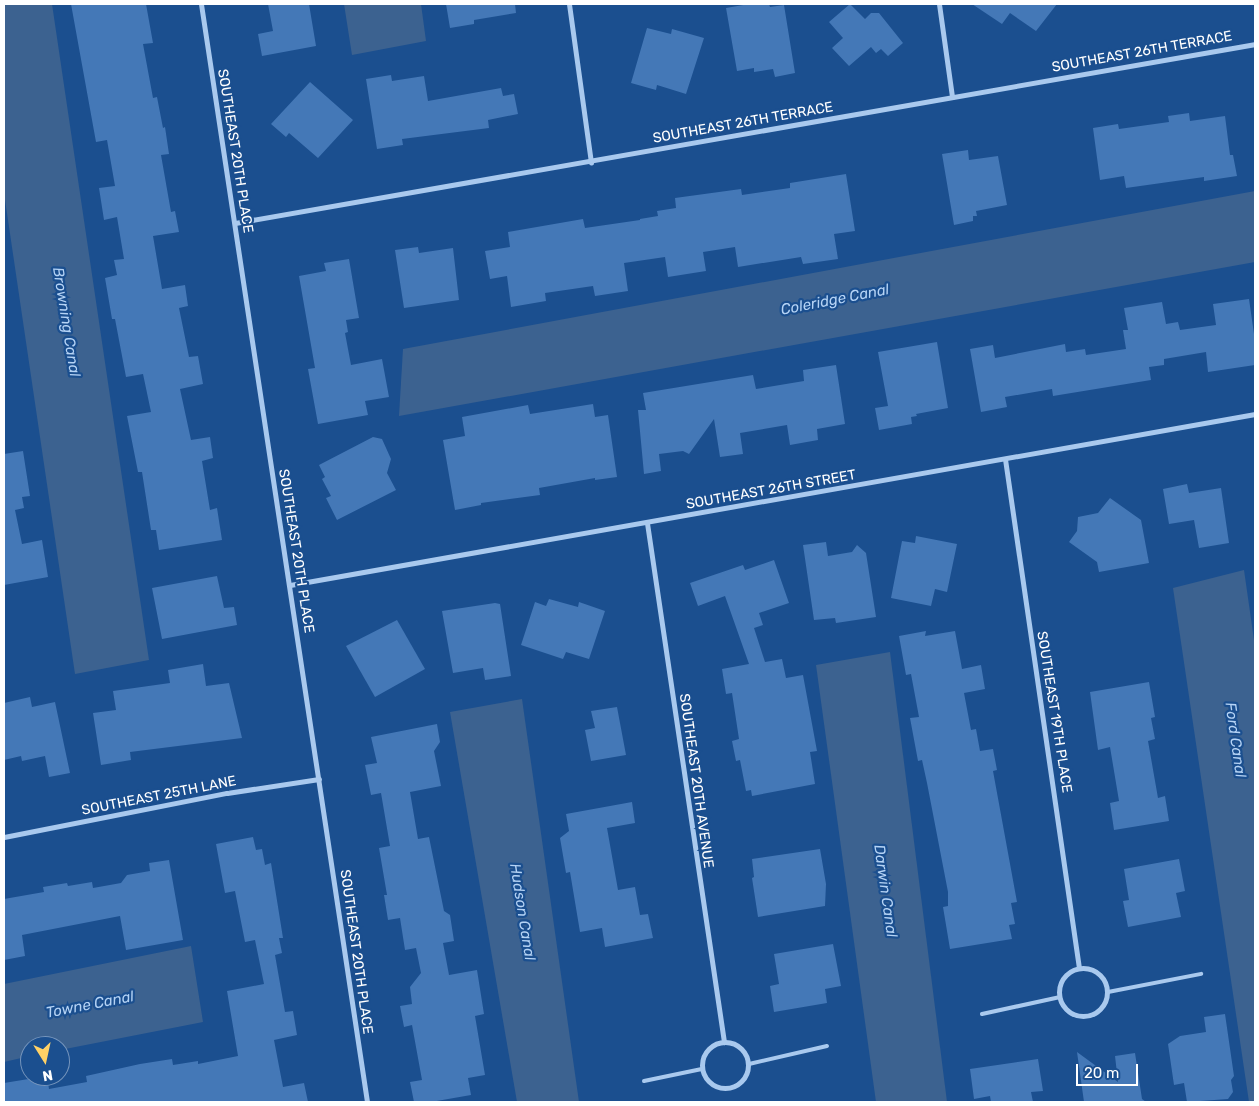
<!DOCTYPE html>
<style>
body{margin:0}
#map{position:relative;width:1259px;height:1106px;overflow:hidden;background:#1b4f8f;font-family:Rubik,sans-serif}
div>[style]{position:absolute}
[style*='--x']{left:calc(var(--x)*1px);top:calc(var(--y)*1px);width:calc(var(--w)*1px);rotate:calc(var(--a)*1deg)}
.water>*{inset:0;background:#3c6290}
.building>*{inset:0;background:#4478b7}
.service>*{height:4px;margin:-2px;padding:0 2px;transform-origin:2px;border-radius:2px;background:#a9c9ee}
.minor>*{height:5px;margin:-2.5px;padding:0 2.5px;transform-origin:2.5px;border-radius:2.5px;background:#a9c9ee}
.minor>.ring{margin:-2.5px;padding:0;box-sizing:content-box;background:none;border:5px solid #a9c9ee;border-radius:50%}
span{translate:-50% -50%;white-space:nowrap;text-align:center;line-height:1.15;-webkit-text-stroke:4.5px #1b4f8f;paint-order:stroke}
.street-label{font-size:14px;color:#fff}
.water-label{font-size:15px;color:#b5d3f5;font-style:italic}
.frame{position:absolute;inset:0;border:5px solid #fff;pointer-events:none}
.north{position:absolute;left:20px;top:1036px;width:50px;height:50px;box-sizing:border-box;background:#1b4f8f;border:1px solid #7695bc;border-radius:50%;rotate:170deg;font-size:14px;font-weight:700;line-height:20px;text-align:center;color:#fff}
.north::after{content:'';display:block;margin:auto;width:18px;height:22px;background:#ffd166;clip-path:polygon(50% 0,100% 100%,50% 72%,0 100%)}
.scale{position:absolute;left:1076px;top:1064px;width:62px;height:22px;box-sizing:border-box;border:2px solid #fff;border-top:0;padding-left:6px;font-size:15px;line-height:18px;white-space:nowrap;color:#fff;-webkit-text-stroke:4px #1b4f8f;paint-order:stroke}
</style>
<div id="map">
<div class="water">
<div style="clip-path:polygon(4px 4px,52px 4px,149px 660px,75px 674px,4px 193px)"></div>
<div style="clip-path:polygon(344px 4px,421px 4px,426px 41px,352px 55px)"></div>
<div style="clip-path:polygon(1255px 191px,1255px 262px,399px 416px,403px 349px)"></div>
<div style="clip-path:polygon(1244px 570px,1255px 647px,1255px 1102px,1249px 1102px,1173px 588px)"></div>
<div style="clip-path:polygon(890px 652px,947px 1102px,876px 1102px,816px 665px)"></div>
<div style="clip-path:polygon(522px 699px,579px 1102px,517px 1102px,450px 712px)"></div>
<div style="clip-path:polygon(191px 946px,203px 1022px,60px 1050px,60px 1046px,30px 1046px,30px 1056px,4px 1062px,4px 984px)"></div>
</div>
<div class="building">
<div style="clip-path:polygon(71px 4px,146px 4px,153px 43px,143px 44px,153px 98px,157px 97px,163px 128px,165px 127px,169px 154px,161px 155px,171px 212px,175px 211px,179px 232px,153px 236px,162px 289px,185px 285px,188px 306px,179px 308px,189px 357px,198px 356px,203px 384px,180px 389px,191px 440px,210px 437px,213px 458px,202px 461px,210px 510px,217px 508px,222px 540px,159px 550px,156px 530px,151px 530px,142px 472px,138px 472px,127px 416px,151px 412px,143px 374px,126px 377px,115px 319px,112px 319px,105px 278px,117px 275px,114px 260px,124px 259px,117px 217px,104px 220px,99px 188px,115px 186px,107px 140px,96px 142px)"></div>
<div style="clip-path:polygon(268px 4px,309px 4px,316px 46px,262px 56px,258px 34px,273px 31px)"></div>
<div style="clip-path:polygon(446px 4px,515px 4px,516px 13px,474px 20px,474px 24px,450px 28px)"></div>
<div style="clip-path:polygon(749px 4px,769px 4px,770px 7px,784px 5px,795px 73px,775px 77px,773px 69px,754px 72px,754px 68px,737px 71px,726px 8px)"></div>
<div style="clip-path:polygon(850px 4px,865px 19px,871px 13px,879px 13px,903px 43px,888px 56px,881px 49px,876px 53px,871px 47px,849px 66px,832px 48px,843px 38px,829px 22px)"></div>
<div style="clip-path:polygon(972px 4px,1057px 4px,1036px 31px,1010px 13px,1002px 24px)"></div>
<div style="clip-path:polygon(647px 28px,671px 34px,672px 29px,704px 38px,686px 94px,657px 85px,656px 90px,631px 83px)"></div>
<div style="clip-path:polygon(391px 75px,392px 81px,424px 76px,428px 101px,501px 88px,503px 96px,514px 94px,518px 114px,488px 120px,489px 128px,402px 139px,403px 145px,377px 149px,366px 79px)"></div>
<div style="clip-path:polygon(310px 82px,353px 120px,318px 158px,289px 133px,286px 137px,271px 124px)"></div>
<div style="clip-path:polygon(1189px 113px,1190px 121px,1225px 116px,1230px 155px,1233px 155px,1237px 176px,1204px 181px,1204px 177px,1126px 188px,1124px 176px,1100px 180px,1093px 128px,1118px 124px,1119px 129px,1169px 122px,1168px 116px)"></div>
<div style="clip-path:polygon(968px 150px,969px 160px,998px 156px,1007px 205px,976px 211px,977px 216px,973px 216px,973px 221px,954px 225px,942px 154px)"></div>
<div style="clip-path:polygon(846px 174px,855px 231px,834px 234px,838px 259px,803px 264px,801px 257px,738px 267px,735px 247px,703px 252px,706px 271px,668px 277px,665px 257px,624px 263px,628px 291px,595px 296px,593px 286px,545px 293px,546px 301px,511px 307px,507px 276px,490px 279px,485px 251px,510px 247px,508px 232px,583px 219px,585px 228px,640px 220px,640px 219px,658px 216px,657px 211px,676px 208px,675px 198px,741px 189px,742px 195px,790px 188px,790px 183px)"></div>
<div style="clip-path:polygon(418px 247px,419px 253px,453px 248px,459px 300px,404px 308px,395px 250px)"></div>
<div style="clip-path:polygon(349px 259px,359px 318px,346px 320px,348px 332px,345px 333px,351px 365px,382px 359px,389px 397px,365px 401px,368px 415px,318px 424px,308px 369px,315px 368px,299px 276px,326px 271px,324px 263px)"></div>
<div style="clip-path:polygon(1249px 299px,1255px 341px,1255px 365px,1208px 372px,1206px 352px,1164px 359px,1164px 365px,1149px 367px,1151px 380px,1053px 396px,1052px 389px,1005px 397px,1007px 407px,981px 412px,970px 349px,993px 345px,995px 358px,1065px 344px,1066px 352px,1085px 349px,1086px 355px,1126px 349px,1123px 330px,1128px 330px,1124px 308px,1162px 302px,1166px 324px,1178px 322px,1180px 330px,1216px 325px,1213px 304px)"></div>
<div style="clip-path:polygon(937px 342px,948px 408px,916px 414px,917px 416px,911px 417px,912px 424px,879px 430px,875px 408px,888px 406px,878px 352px)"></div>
<div style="clip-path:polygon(836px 365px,845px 424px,817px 429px,818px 440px,790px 445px,787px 425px,740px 433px,743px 454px,720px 457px,714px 419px,689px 454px,683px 451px,659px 454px,661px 471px,644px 474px,638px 410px,646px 410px,643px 393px,753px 375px,756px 389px,804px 381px,803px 370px)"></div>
<div style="clip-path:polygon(593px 404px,595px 417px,608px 415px,617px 477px,595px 480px,595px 478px,539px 488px,540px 495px,481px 503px,481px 505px,455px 510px,443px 440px,465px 436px,462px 417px,528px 405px,530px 414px)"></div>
<div style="clip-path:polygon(373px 437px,382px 439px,391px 459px,387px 473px,396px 490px,337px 520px,326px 498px,331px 496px,322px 479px,325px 477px,319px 465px)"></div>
<div style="clip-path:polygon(23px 451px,30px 496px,22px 497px,24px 508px,15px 510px,22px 544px,42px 540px,48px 577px,4px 585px,4px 454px)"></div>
<div style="clip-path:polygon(1187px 484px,1189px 493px,1221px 488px,1229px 543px,1199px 548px,1194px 520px,1169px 524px,1163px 489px)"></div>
<div style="clip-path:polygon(1110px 498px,1141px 520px,1149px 563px,1099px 572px,1097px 562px,1069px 542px,1077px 531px,1078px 517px,1098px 513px)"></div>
<div style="clip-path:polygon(916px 536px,957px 544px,947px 592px,935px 589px,931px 606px,891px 598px,902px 541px,915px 543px)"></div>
<div style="clip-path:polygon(826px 542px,828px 556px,852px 552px,857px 545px,866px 553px,876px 617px,836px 623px,835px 618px,814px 620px,803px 545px)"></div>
<div style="clip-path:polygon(774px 560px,789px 603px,759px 613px,763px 625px,754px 628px,765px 662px,782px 659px,786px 678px,803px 675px,817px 751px,810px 752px,815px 784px,752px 796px,751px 790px,746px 791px,740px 760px,736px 761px,732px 741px,739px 739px,732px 693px,726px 694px,722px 669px,749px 664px,725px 596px,698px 606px,690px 583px,743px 565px,745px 570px)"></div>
<div style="clip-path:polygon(217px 576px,224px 608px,234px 607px,237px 625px,162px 639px,152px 588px)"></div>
<div style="clip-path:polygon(549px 599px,578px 607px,579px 602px,605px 611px,589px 659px,566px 652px,563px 659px,521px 645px,535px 602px,546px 606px)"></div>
<div style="clip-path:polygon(495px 603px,500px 604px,511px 676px,485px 680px,483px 668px,453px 673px,442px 611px)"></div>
<div style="clip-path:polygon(397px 620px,425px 669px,375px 697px,346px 646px)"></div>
<div style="clip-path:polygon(926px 631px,925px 636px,955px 631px,962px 669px,981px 665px,985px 689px,964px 693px,971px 730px,976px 729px,980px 751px,993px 749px,997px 770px,993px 771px,1017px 902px,1011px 903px,1015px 924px,1009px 925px,1012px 939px,950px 949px,943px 907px,948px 906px,948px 892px,927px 783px,922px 760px,918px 761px,910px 718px,919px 717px,911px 674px,906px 675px,899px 636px)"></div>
<div style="clip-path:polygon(203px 664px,206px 686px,229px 683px,242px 738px,130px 752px,131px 760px,101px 765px,93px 713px,116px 710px,113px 691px,170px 683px,168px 670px)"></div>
<div style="clip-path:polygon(1149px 682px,1155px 717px,1151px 718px,1155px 739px,1148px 741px,1158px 798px,1165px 796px,1169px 821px,1114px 830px,1110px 803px,1119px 801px,1110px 747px,1098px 750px,1090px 692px)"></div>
<div style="clip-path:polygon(30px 697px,32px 707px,55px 702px,70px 773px,49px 777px,45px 756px,22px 761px,21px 756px,4px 760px,4px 703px)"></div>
<div style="clip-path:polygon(617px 707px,626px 755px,591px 761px,585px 730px,595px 728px,591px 711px)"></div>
<div style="clip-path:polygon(437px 724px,440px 742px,434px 751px,441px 786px,410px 792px,418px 839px,429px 837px,444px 911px,450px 915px,454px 941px,443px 943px,449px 975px,477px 970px,484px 1014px,475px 1016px,485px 1075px,468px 1078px,471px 1095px,431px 1102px,414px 1102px,410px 1082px,422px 1080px,412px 1025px,404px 1027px,400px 1006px,412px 1004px,410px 987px,421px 973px,416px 948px,405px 950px,400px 918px,388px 920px,384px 895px,387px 895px,379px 848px,390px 846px,381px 793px,371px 795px,365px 765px,377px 763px,371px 737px)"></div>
<div style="clip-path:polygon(632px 802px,635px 823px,607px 828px,618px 890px,635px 887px,640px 915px,648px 914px,653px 938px,605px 947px,602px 928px,580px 932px,570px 872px,566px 873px,560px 838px,569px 831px,566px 814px)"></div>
<div style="clip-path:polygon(253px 837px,256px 850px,262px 849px,265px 865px,271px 863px,283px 938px,279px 938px,282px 953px,275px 955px,285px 1012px,293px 1011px,297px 1035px,274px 1040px,283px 1087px,304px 1083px,308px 1102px,4px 1102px,4px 1083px,47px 1076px,49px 1089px,87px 1082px,86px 1076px,140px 1064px,172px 1059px,173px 1065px,198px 1061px,198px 1064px,238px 1056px,227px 991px,264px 984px,255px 940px,245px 942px,235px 891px,225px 893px,216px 844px)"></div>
<div style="clip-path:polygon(820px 849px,826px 884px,825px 906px,758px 917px,752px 878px,754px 877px,752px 859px)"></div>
<div style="clip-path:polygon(1179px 859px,1185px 891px,1176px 893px,1181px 917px,1128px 927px,1123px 901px,1129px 900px,1124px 869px)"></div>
<div style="clip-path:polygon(169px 860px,183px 940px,126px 950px,120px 916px,22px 935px,25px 956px,4px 960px,4px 899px,44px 892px,43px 887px,67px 883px,68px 886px,92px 882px,93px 888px,121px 883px,127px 875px,150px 871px,149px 863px)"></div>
<div style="clip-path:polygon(833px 944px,841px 986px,825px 989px,827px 1003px,774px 1012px,770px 986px,779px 984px,774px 954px)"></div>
<div style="clip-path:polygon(1225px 1014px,1234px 1076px,1231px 1080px,1233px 1092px,1228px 1099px,1187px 1102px,1184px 1083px,1174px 1085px,1168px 1044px,1180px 1036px,1206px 1032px,1204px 1017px)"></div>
<div style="clip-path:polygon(1077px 1052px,1118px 1082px,1115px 1056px,1135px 1053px,1142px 1099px,1146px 1102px,1084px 1102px)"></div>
<div style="clip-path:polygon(1038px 1059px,1043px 1091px,1031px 1092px,1033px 1102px,991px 1102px,990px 1096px,974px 1099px,970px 1069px)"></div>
</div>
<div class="service">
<div style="--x:1108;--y:992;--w:95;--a:-11"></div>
<div style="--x:982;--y:1014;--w:80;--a:-12.3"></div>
<div style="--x:749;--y:1064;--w:80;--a:-13"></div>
<div style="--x:644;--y:1081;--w:59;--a:-11.7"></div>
</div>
<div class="minor">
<div style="--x:201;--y:4;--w:1110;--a:81.4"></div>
<div style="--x:569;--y:4;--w:160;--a:82.1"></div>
<div style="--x:939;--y:4;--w:94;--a:82"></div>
<div style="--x:235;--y:223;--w:1036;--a:-9.95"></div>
<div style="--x:1005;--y:459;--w:514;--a:81.73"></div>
<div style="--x:647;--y:523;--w:525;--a:81.56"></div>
<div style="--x:290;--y:585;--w:980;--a:-10.05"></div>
<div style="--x:4;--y:837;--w:227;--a:-11.2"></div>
<div style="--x:227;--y:793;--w:93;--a:-8.7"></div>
<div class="ring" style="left:1059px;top:968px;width:43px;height:43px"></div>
<div class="ring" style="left:702px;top:1042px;width:41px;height:41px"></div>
</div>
<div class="street-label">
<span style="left:1142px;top:52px;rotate:-10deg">SOUTHEAST 26TH TERRACE</span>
<span style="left:743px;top:123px;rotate:-10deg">SOUTHEAST 26TH TERRACE</span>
<span style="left:235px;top:151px;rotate:81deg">SOUTHEAST 20TH PLACE</span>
<span style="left:771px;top:490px;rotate:-10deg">SOUTHEAST 26TH STREET</span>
<span style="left:296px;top:551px;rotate:81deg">SOUTHEAST 20TH PLACE</span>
<span style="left:1054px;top:712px;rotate:81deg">SOUTHEAST 19TH PLACE</span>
<span style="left:696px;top:781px;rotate:82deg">SOUTHEAST 20TH AVENUE</span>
<span style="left:159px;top:796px;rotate:-11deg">SOUTHEAST 25TH LANE</span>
<span style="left:356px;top:952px;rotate:82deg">SOUTHEAST 20TH PLACE</span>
</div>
<div class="water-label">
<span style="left:835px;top:300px;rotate:-11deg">Coleridge Canal</span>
<span style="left:66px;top:322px;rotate:81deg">Browning Canal</span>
<span style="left:1235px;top:740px;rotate:82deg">Ford Canal</span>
<span style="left:885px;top:891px;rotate:82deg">Darwin Canal</span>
<span style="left:522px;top:912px;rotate:81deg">Hudson Canal</span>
<span style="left:90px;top:1005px;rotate:-11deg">Towne Canal</span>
</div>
<div class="frame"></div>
<div class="north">N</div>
<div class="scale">20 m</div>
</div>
